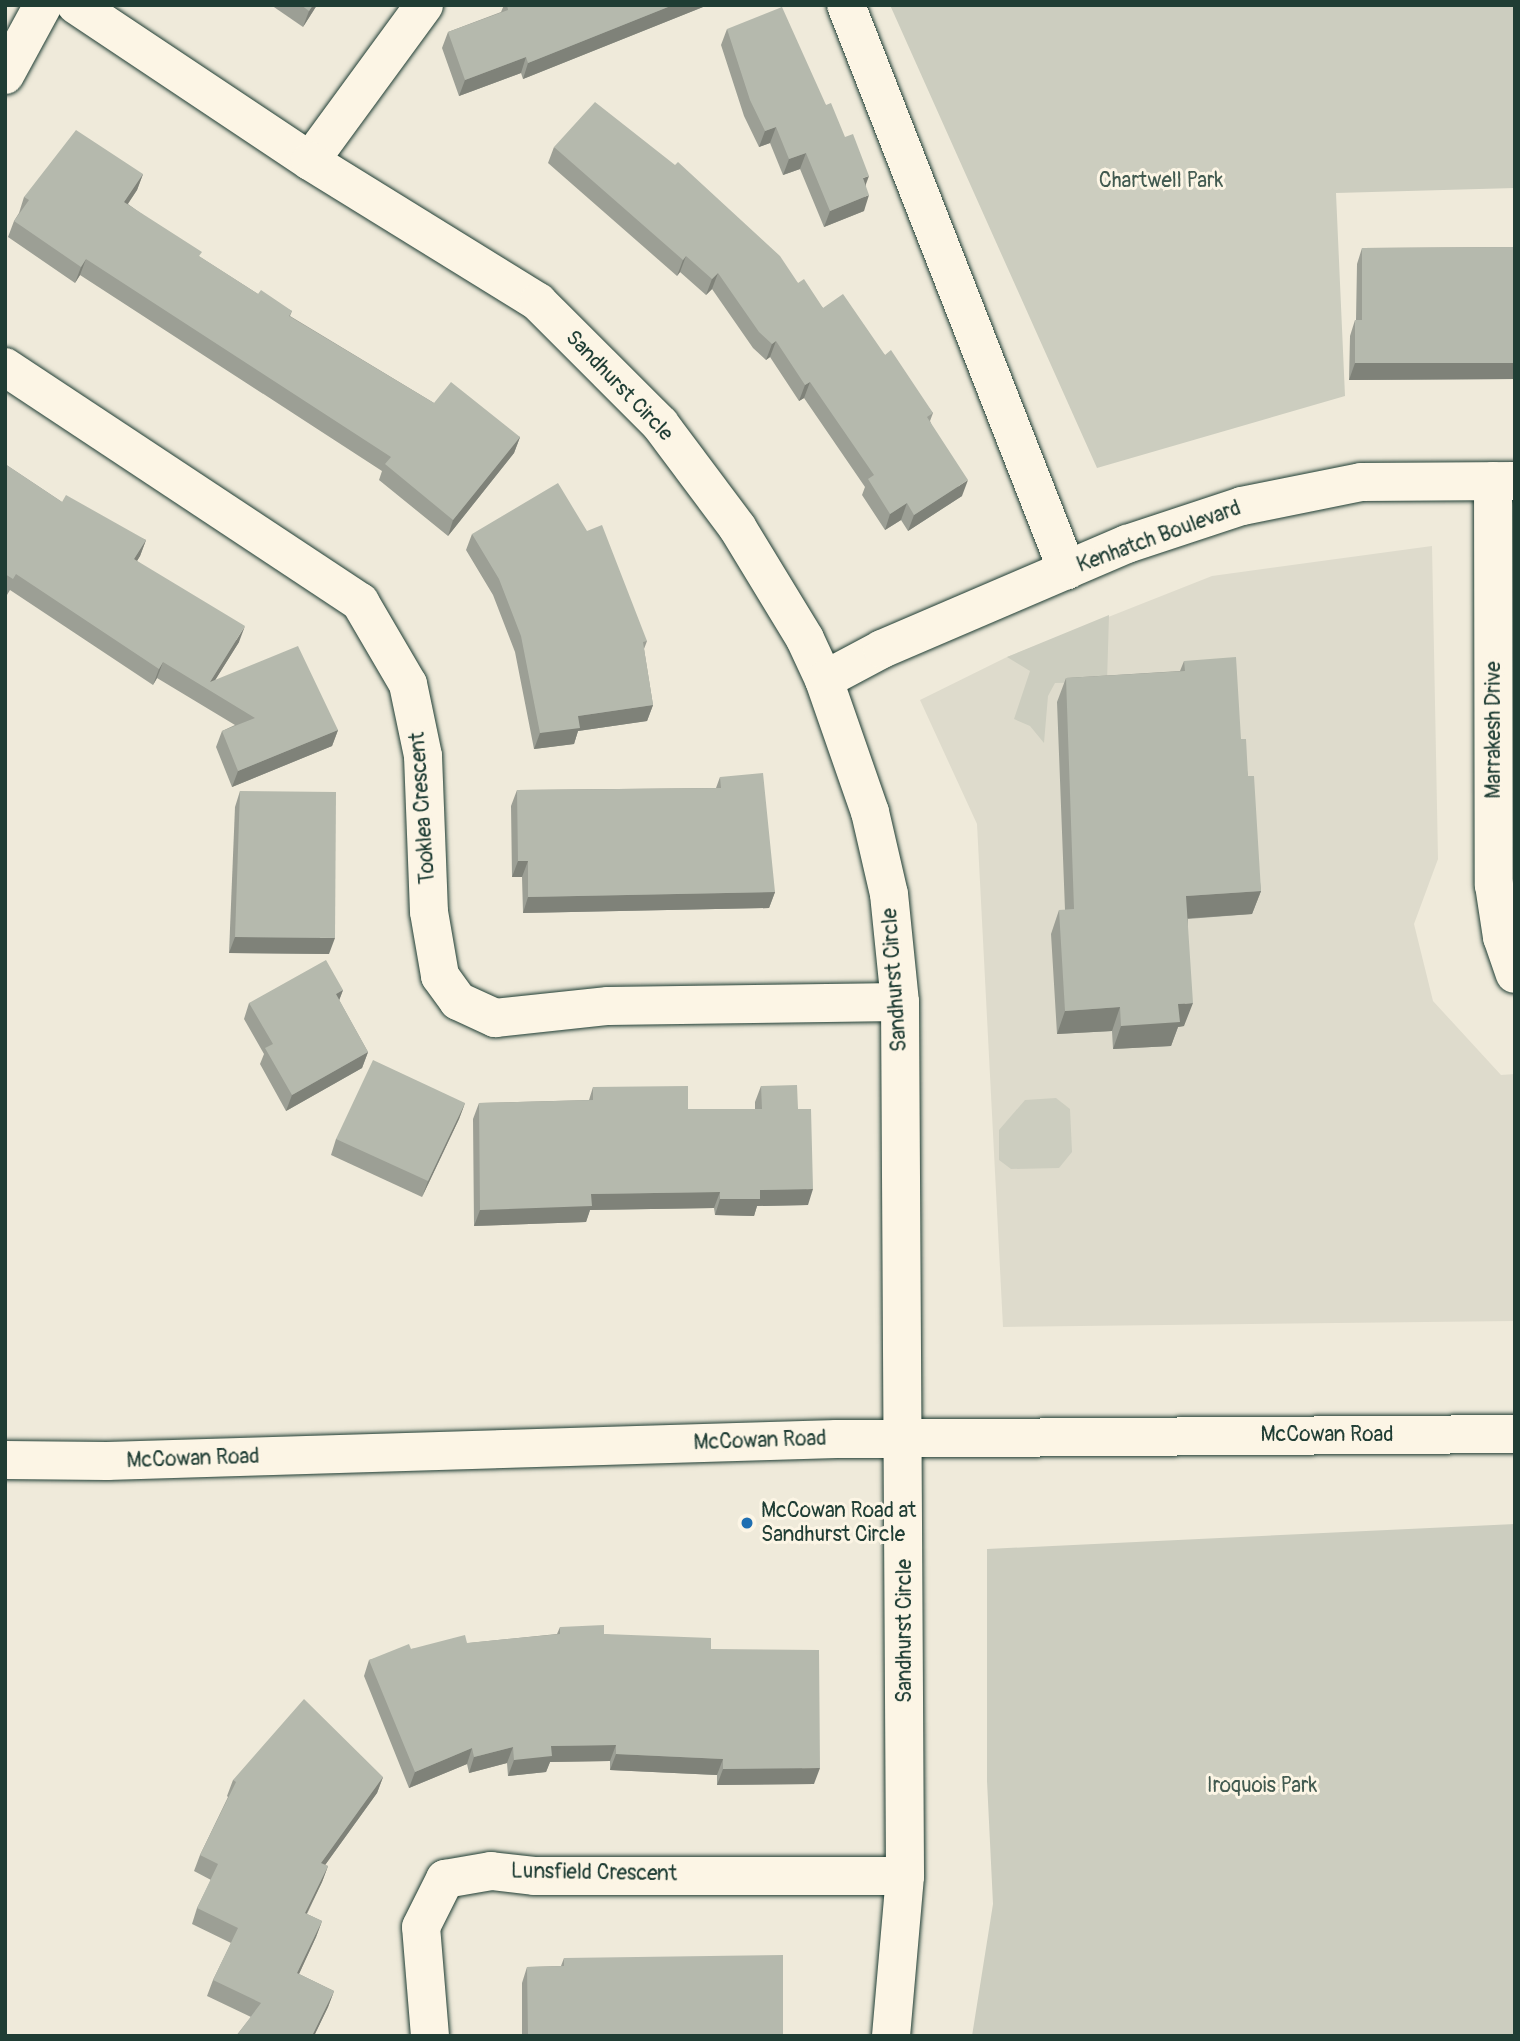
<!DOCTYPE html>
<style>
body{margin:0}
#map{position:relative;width:1520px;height:2041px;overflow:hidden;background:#efeada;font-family:Pangolin,sans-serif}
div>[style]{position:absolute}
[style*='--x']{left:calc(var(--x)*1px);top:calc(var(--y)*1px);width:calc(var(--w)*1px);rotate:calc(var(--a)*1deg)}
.built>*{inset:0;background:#dedbcc}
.green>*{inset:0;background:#cccdbf}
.roads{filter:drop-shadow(0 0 2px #1f3d34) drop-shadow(0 0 2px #1f3d34)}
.street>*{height:38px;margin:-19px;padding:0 19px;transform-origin:19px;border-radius:19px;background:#fcf5e5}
.secondary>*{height:38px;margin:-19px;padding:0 19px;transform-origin:19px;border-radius:19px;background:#fcf5e5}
.wall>*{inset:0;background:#9c9f95}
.shaded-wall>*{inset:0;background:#7f8279}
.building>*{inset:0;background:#b5b9ad}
.dots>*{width:19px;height:19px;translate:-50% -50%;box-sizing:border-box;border:4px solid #fcf5e5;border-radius:50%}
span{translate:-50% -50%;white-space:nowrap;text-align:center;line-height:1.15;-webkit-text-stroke:6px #fcf5e5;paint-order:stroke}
.park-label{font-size:21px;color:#425a50}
.street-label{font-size:21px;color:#1f3d34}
.poi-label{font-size:21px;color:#1f3d34}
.left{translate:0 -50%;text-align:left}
.frame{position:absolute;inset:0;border:7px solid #1f3d34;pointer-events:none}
</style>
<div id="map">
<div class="built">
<div style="clip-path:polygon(1432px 546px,1438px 859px,1414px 924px,1433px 1001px,1501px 1075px,1515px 1074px,1515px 1321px,1003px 1327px,977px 824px,920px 700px,1007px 657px,1212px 576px)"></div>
</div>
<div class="green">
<div style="clip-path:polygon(890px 5px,1515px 5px,1515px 188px,1336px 193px,1345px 396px,1097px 468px)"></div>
<div style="clip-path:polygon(1109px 615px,1107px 682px,1055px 683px,1048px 696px,1044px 743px,1030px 726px,1014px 719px,1030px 671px,1007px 657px)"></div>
<div style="clip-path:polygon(1056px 1098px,1070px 1109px,1072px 1152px,1059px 1168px,1011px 1169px,999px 1160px,999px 1130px,1025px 1100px)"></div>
<div style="clip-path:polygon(1515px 1524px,1515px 2036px,972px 2036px,993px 1904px,987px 1781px,987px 1549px)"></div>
</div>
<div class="roads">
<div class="street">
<div style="--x:846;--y:5;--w:607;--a:68.64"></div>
<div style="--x:5;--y:75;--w:80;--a:-61.5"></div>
<div style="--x:310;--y:161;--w:193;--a:-53.8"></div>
<div style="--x:5;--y:367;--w:426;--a:33.5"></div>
<div style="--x:360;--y:602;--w:95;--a:59.7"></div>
<div style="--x:408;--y:684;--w:74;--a:78.2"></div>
<div style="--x:423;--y:756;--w:156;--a:87.8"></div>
<div style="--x:429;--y:912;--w:65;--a:80.2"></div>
<div style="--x:440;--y:976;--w:31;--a:54"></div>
<div style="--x:458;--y:1001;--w:41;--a:24.7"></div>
<div style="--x:495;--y:1018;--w:114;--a:-6.1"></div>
<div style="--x:608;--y:1006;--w:292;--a:-0.8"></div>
<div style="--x:1493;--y:481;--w:404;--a:89.9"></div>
<div style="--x:1494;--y:885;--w:53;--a:81.3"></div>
<div style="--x:1502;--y:937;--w:39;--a:71"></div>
<div style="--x:430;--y:2036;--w:109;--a:-94.7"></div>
<div style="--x:421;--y:1927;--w:54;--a:-63.4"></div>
<div style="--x:445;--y:1879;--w:47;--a:-9.9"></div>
<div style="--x:491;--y:1871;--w:43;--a:6.6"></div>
<div style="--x:534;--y:1876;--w:371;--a:0"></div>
</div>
<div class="secondary">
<div style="--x:76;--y:5;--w:281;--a:33.7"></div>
<div style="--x:310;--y:161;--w:268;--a:31.7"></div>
<div style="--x:538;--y:302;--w:173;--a:45"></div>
<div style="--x:660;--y:424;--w:129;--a:53.2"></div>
<div style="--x:737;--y:527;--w:131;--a:58.7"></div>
<div style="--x:805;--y:639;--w:45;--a:65.1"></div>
<div style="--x:824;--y:680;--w:140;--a:70.8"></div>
<div style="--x:870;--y:812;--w:84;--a:77"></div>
<div style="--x:889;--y:894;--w:109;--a:84.2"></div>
<div style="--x:900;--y:1002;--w:874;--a:89.67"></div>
<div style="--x:905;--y:1876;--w:161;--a:95"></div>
<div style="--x:824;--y:680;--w:66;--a:-28.1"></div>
<div style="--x:882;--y:649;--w:267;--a:-23.2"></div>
<div style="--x:1127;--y:544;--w:121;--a:-18.3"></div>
<div style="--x:1242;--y:506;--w:121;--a:-11.4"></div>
<div style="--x:1361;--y:482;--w:154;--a:-0.4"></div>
<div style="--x:5;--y:1460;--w:102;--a:0.6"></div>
<div style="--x:107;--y:1461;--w:730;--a:-1.73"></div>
<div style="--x:837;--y:1439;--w:678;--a:-0.42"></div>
</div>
</div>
<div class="wall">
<div style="clip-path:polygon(271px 5px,317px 5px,303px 27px)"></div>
<div style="clip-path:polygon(504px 5px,708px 5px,523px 79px,521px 73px,459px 96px,442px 48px,448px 32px,501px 12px)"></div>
<div style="clip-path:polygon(727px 29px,826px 105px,866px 185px,864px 211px,824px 227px,800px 169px,783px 175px,770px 143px,759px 147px,744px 116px,721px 45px)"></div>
<div style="clip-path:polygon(554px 147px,798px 283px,823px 308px,885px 355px,933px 413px,930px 421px,962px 496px,908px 531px,901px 520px,885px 530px,862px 495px,865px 487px,804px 398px,799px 401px,770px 357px,766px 360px,753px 348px,712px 289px,706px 295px,680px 272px,677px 276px,548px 163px)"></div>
<div style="clip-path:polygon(143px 174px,137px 190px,128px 204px,200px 257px,258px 294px,292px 311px,290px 316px,434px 403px,520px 437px,514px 453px,448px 536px,379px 480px,382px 471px,80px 275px,75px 283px,8px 237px,14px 221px,19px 213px,24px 197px)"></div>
<div style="clip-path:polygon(1515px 247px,1515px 379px,1349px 380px,1350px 336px,1355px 320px,1356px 320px,1357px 264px,1362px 248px)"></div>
<div style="clip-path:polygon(5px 464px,62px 502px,146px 540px,140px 556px,137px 561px,239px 642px,215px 680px,338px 730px,332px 746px,232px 787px,216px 747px,222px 731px,235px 725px,157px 678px,153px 685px,10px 590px,7px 595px,5px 594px)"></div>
<div style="clip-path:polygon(472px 534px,647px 641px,644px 649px,653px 705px,647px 721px,578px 731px,574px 744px,534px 749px,515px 652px,493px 595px,466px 550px)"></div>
<div style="clip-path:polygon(1184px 661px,1241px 739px,1248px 776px,1261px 891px,1252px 914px,1188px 919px,1184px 1026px,1178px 1027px,1171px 1046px,1113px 1049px,1112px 1031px,1057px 1034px,1051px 934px,1059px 910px,1065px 910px,1057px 702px,1066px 678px,1180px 671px)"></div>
<div style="clip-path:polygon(720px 777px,775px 892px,769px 908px,523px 913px,522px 877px,512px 877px,511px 806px,517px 790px,716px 788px)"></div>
<div style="clip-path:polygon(240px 791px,329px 954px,229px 953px,235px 807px)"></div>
<div style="clip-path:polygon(343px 990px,339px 1000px,368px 1052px,362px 1068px,286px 1111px,260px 1064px,264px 1054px,244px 1019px,249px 1003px)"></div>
<div style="clip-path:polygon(761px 1086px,798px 1109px,808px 1205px,757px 1206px,754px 1216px,715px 1215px,714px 1208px,590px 1210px,586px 1222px,474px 1226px,473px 1119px,479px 1103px,589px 1100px,593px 1087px,688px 1109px,755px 1109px,755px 1102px)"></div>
<div style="clip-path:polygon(465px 1103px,459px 1119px,422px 1197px,331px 1155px,336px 1139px)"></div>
<div style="clip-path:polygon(560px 1627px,604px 1634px,711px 1649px,814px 1784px,717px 1785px,717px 1775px,610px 1770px,610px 1761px,550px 1762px,546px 1772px,508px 1776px,507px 1763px,469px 1773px,467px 1764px,409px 1788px,364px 1676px,369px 1660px,411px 1649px,557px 1634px)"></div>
<div style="clip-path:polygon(383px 1777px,377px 1793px,325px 1865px,328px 1866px,322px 1882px,307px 1914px,322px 1921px,316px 1937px,299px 1974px,334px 1991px,328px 2007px,314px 2036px,236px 2036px,251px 2017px,207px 1996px,213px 1980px,231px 1943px,192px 1924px,197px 1908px,211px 1880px,194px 1871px,200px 1855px,228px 1797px,227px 1796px,233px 1780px)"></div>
<div style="clip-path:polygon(564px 1958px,783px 2036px,522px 2036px,522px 1983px,527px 1967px,561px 1966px)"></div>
</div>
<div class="shaded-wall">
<div style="clip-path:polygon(313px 5px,317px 5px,303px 27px,309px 11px)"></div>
<div style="clip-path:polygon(673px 5px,708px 5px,523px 79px,528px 63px)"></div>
<div style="clip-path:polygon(526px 57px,521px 73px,459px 96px,465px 80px)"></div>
<div style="clip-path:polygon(776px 127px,770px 143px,759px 147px,765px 131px)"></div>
<div style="clip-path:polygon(806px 153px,800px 169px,783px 175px,789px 159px)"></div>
<div style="clip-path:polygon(143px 174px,137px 190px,118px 218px,124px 202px)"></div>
<div style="clip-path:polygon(869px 176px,863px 192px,863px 178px)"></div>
<div style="clip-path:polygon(869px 195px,864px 211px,824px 227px,830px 211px)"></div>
<div style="clip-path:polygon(686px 256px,680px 272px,677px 276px,683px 260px)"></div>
<div style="clip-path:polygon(86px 259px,80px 275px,75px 283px,81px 267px)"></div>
<div style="clip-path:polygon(718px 273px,712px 289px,706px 295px,712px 279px)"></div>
<div style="clip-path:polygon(776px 341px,770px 357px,766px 360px,772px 344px)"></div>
<div style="clip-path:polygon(1355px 363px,1515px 363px,1515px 379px,1349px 380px)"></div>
<div style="clip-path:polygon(810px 382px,804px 398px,799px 401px,805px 385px)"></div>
<div style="clip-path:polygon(520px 437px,514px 453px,448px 536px,453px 520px)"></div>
<div style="clip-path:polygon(968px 480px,962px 496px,908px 531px,914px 515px)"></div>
<div style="clip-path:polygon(907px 503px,901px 520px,885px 530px,890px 514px)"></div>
<div style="clip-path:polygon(146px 540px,140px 556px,128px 575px,134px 559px)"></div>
<div style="clip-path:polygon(245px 626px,239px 642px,209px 690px,210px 682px)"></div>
<div style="clip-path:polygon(163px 662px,157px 678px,153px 685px,159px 669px)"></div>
<div style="clip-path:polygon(653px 705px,647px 721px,578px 731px,574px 744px,534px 749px,540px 733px,578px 716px)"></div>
<div style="clip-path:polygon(338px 730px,332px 746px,232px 787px,238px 771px)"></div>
<div style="clip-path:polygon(518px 861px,528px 861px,522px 877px,512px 877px)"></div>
<div style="clip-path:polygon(1261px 891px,1252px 914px,1178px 919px,1186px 896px)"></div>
<div style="clip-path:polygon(775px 892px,769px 908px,523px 913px,528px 897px)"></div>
<div style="clip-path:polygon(235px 937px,335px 938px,329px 954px,229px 953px)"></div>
<div style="clip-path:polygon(343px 990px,337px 1006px,336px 994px)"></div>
<div style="clip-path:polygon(1193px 1003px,1184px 1026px,1178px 1027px,1171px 1046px,1113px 1049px,1121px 1026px,1178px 1004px)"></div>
<div style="clip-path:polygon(1120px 1007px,1112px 1031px,1057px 1034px,1065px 1011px)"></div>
<div style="clip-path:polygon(368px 1052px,362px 1068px,286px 1111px,292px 1095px)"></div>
<div style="clip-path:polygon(465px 1103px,459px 1119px,422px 1197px,428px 1181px)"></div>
<div style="clip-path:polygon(813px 1189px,808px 1205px,757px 1206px,754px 1216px,715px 1215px,720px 1199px,760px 1190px)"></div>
<div style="clip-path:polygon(720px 1192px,714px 1208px,590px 1210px,586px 1222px,474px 1226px,480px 1210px,591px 1194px)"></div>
<div style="clip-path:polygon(616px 1745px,610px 1761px,550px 1762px,546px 1772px,508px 1776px,514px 1760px,551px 1746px)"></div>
<div style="clip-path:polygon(513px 1747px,507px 1763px,469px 1773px,474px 1757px)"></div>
<div style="clip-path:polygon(472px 1748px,467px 1764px,409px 1788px,415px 1772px)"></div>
<div style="clip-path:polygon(616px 1754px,723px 1759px,717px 1775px,610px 1770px)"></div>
<div style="clip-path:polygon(820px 1768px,814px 1784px,717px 1785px,723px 1769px)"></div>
<div style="clip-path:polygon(383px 1777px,377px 1793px,315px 1879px,321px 1863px)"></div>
<div style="clip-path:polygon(328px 1866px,322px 1882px,299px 1929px,305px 1913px)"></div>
<div style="clip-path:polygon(322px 1921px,316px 1937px,292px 1989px,297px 1973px)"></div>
<div style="clip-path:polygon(334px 1991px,328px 2007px,314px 2036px,312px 2036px)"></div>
</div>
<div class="building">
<div style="clip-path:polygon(301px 5px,313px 5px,309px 11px)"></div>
<div style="clip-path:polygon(507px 5px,673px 5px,528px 63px,526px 57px,465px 80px,448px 32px,508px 10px)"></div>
<div style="clip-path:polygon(782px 7px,826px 105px,831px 103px,845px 137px,853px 134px,869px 176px,863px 178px,869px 195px,830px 211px,806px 153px,789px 159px,776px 127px,765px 131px,750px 100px,727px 29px)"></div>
<div style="clip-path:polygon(595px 102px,675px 165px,678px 162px,780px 256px,798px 283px,804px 279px,823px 308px,843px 294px,885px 355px,891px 350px,933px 413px,927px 417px,968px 480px,914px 515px,907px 503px,890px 514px,868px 479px,874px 475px,810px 382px,805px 385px,776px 341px,772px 344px,759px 332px,718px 273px,712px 279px,686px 256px,683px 260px,554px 147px)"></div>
<div style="clip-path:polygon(76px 130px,143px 174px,124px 202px,202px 252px,199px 256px,258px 294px,261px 290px,292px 311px,289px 316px,434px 403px,451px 382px,520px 437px,453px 520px,385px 464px,391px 457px,86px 259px,81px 267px,14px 221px,29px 200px,24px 197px)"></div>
<div style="clip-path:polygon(1515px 247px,1515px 363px,1355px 363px,1355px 320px,1362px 320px,1362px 248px)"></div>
<div style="clip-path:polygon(5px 464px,62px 502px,66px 495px,146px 540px,134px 559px,245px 626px,210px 682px,298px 646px,338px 730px,238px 771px,222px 731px,255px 718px,163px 662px,159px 669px,16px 574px,13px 579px,5px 574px)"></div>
<div style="clip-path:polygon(558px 483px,587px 531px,602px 525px,647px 641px,643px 642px,653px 705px,578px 716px,580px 728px,540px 733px,521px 636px,499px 579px,472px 534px)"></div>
<div style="clip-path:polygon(1236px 657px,1241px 739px,1246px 739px,1248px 776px,1254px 776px,1261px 891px,1186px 896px,1193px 1003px,1178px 1004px,1180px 1022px,1121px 1026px,1120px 1007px,1065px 1011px,1059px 910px,1074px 909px,1066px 678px,1185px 671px,1184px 661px)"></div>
<div style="clip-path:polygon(763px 773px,775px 892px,528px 897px,528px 861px,518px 861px,517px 790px,721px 788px,720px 777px)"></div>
<div style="clip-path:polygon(240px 791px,336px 792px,335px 938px,235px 937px)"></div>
<div style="clip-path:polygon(326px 960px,343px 990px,336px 994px,368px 1052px,292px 1095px,265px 1048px,273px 1044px,249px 1003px)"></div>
<div style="clip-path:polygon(373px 1060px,465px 1103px,428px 1181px,336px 1139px)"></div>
<div style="clip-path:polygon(797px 1085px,798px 1109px,811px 1109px,813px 1189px,760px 1190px,760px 1199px,720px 1199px,720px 1192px,591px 1194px,592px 1206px,480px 1210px,479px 1103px,593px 1100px,593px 1087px,688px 1086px,688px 1109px,762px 1109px,761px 1086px)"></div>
<div style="clip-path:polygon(604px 1625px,604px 1634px,711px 1638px,711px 1649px,819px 1650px,820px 1768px,723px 1769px,723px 1759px,616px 1754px,616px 1745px,551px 1746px,552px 1756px,514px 1760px,513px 1747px,474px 1757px,472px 1748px,415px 1772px,369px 1660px,409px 1644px,411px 1649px,465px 1635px,467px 1643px,560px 1634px,560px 1627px)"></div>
<div style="clip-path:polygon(304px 1699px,383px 1777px,321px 1863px,328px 1866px,305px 1913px,322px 1921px,297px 1973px,334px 1991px,312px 2036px,237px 2036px,237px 2035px,261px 2003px,213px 1980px,238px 1928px,197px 1908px,218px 1864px,200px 1855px,236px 1782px,233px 1780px)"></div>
<div style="clip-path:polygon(783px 1955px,783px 2036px,528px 2036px,527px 1967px,564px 1966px,564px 1958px)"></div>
</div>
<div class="dots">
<div style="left:747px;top:1523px;background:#1f6fb2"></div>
</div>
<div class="park-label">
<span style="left:1161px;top:181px">Chartwell Park</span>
<span style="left:1262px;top:1786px">Iroquois Park</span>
</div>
<div class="street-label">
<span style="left:619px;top:386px;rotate:46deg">Sandhurst Circle</span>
<span style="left:1159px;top:537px;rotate:-20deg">Kenhatch Boulevard</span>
<span style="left:1494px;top:730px;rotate:-90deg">Marrakesh Drive</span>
<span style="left:423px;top:808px;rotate:-94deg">Tooklea Crescent</span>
<span style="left:895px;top:980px;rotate:-94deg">Sandhurst Circle</span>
<span style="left:1327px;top:1435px">McCowan Road</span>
<span style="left:760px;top:1441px;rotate:-2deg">McCowan Road</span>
<span style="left:193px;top:1459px;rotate:-2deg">McCowan Road</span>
<span style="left:905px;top:1631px;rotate:-90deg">Sandhurst Circle</span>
<span style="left:594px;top:1873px;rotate:1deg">Lunsfield Crescent</span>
</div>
<div class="poi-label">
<span class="left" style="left:761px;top:1523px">McCowan Road at<br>Sandhurst Circle</span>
</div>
<div class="frame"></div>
</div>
